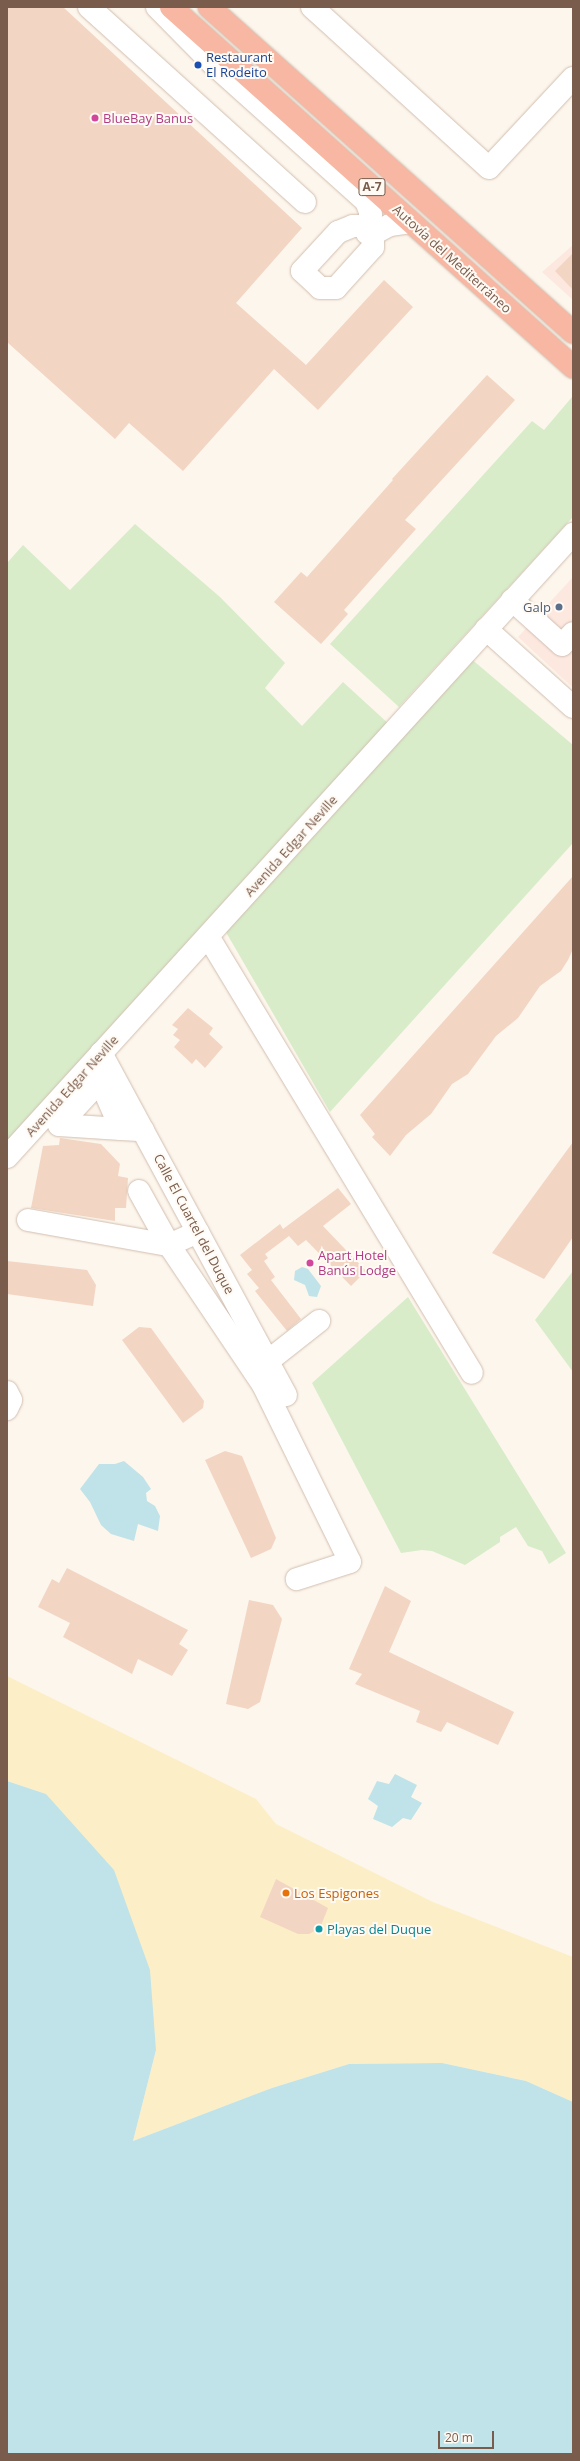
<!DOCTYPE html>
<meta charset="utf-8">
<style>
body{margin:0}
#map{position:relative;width:580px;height:2461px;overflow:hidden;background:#fdf6ec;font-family:"Open Sans",sans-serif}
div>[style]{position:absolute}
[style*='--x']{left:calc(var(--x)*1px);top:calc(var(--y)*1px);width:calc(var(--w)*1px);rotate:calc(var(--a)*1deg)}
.commercial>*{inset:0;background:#fde8e0}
.green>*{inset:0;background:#d8ecc9}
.sand>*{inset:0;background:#fcefc7}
.water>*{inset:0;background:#bfe3e8}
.building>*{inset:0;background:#f3d5c3}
.roads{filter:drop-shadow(0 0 1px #d1beb0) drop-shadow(0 0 1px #d1beb0)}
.minor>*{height:22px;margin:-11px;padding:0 11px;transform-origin:11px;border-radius:11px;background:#fff}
.highway>*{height:22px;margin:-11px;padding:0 11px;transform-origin:11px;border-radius:11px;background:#f7b7a3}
.dots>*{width:11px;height:11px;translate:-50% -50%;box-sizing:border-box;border:2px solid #fffaf3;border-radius:50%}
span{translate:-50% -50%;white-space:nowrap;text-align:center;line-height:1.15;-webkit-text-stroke:4px #fffaf3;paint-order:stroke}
.shield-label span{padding:1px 3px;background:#fffaf3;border:1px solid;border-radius:3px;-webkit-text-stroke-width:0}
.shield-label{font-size:12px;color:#7a5c4d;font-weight:700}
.transit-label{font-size:13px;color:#164399}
.left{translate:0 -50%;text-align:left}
.hotel-label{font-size:13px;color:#b23c85}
.street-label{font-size:13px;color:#7a5c4d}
.service-label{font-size:13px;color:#4e5e75}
.right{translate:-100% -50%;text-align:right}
.food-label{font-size:13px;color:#c56008}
.culture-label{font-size:13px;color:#0d838f}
.frame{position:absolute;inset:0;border:8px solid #7a5c4d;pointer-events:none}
.scale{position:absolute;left:438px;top:2431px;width:56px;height:18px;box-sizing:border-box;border:2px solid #7a5c4d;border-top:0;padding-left:5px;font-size:12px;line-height:14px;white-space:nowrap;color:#7a5c4d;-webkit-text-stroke:3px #fffaf3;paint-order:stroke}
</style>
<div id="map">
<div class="commercial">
<div style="clip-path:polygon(573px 245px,573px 300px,542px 272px)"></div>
<div style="clip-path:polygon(573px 577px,573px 688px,518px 637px)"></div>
</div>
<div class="green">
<div style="clip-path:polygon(572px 397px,573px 517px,399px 707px,330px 644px,532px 421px,544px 430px)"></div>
<div style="clip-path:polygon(135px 524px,220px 597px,285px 663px,265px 688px,302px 726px,343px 682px,390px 725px,319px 802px,316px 800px,7px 1141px,7px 563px,23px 545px,70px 590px)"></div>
<div style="clip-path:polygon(469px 657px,573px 745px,573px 843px,330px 1112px,223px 927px)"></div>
<div style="clip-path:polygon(573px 1271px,573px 1372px,535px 1320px)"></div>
<div style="clip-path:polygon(408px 1297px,566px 1553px,549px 1564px,542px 1551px,528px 1546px,516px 1527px,500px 1537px,500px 1542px,465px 1565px,432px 1551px,422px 1550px,401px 1553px,312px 1383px)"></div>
</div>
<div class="sand">
<div style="clip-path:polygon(7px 1676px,256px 1799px,276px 1824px,433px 1902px,573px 1957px,573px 2102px,526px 2081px,442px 2063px,349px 2064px,272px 2088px,133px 2141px,156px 2050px,46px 1794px,7px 1781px)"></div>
</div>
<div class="water">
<div style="clip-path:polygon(302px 1267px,308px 1269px,321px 1286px,317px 1297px,309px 1296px,305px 1285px,294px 1280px,295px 1271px)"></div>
<div style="clip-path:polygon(124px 1461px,143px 1477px,151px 1489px,146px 1493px,147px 1501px,155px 1506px,160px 1516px,158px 1531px,138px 1524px,134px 1541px,111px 1534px,101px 1525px,90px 1502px,80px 1489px,99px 1464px,115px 1464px)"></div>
<div style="clip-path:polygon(395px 1774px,417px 1785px,411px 1797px,422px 1803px,411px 1820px,403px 1818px,392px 1827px,373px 1819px,378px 1806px,368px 1799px,377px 1781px,389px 1784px)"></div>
<div style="clip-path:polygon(7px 1781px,46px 1794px,114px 1870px,150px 1970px,156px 2050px,133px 2141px,272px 2088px,349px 2064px,442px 2063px,526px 2081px,573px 2102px,573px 2454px,7px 2454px)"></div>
</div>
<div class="building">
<div style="clip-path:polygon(7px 7px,63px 7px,302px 228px,236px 303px,306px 365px,384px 280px,413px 307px,318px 410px,274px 369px,183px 471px,129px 423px,115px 439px,7px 342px)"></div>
<div style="clip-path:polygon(573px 253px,573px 290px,555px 271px)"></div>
<div style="clip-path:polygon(487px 375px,515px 400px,405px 520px,416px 529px,344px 610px,348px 614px,321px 644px,274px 602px,301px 572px,307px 577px,393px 480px,392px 479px)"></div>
<div style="clip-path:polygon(573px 876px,573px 949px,568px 960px,561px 971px,540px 986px,518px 1018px,496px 1036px,468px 1074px,452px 1084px,431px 1114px,406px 1135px,390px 1156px,372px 1137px,375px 1134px,360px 1115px)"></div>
<div style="clip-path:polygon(188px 1008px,213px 1028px,209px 1034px,223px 1047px,205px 1068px,196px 1059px,192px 1064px,174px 1047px,180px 1040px,173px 1035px,178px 1029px,172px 1025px)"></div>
<div style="clip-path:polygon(60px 1138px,101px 1144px,120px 1164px,118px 1176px,128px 1178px,126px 1208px,115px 1208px,115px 1221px,31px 1208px,43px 1146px,59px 1145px)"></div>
<div style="clip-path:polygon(573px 1142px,573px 1237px,544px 1279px,492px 1253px)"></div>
<div style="clip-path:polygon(338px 1188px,351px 1204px,323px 1226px,366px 1271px,351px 1286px,306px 1240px,298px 1246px,289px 1236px,265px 1254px,268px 1258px,264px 1261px,275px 1277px,271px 1280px,301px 1319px,287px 1331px,255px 1291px,259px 1288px,247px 1274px,252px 1270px,240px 1255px,280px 1224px,283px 1229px)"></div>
<div style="clip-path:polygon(7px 1261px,87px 1270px,96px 1285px,93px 1306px,7px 1294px)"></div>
<div style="clip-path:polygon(139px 1327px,151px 1328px,204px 1401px,203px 1408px,183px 1423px,122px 1340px)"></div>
<div style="clip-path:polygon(225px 1451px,242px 1456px,276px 1538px,271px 1549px,251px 1558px,205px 1460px)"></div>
<div style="clip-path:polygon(67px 1568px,188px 1630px,179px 1644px,188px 1650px,172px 1676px,138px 1659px,132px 1674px,63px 1637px,70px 1623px,38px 1607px,52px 1579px,59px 1583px)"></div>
<div style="clip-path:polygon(385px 1586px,411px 1601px,389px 1652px,514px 1712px,498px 1745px,447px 1722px,441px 1732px,416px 1722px,420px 1711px,355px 1684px,362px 1674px,349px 1669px)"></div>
<div style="clip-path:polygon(249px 1600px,273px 1605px,282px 1619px,260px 1702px,248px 1709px,226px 1704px)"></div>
<div style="clip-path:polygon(276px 1879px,328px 1908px,320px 1928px,309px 1934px,298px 1934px,260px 1917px)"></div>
</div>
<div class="roads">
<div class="minor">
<div style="--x:89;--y:7;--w:291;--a:42.1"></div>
<div style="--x:157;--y:7;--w:78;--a:45.5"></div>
<div style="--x:212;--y:63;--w:207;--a:41.9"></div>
<div style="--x:366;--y:201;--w:15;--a:70"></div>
<div style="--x:371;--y:215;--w:14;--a:115"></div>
<div style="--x:365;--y:228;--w:5;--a:68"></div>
<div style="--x:367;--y:233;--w:6;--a:9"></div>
<div style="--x:373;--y:234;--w:19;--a:-28"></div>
<div style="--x:390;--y:225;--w:21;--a:-8"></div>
<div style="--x:312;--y:7;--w:239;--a:42.3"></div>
<div style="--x:489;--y:168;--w:123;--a:-47"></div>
<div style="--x:365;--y:226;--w:12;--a:180"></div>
<div style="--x:353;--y:226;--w:16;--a:158"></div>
<div style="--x:338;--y:232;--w:53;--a:132.7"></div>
<div style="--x:302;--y:271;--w:25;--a:43"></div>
<div style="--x:320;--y:288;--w:16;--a:0"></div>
<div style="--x:336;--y:288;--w:55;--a:-47.9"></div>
<div style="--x:373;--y:247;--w:13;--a:-90"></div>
<div style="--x:512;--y:600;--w:67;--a:42"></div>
<div style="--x:562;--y:645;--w:16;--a:-47"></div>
<div style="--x:486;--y:629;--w:117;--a:41.9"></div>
<div style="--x:209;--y:938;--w:508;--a:58.84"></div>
<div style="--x:101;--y:1053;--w:389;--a:61.6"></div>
<div style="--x:121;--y:1129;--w:52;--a:-113.6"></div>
<div style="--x:100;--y:1081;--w:60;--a:133"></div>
<div style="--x:59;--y:1125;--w:62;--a:3.7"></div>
<div style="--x:121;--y:1129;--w:22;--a:3"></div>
<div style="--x:7;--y:1157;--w:842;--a:-47.74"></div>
<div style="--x:139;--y:1191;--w:62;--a:60.9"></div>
<div style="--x:28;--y:1220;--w:143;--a:10.1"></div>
<div style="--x:198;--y:1232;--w:32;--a:156"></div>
<div style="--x:169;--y:1245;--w:169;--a:56.1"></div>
<div style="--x:263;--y:1385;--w:197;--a:63.8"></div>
<div style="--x:350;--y:1562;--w:56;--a:162.2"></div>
<div style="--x:268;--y:1361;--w:65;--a:-38.1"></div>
<div style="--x:7;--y:1392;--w:9;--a:63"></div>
<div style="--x:11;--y:1400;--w:10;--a:114"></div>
</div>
<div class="highway">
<div style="--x:171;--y:7;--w:540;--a:41.85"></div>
<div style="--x:209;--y:7;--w:488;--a:41.8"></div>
</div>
</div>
<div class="dots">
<div style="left:198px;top:65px;background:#1a4fb4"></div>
<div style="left:95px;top:118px;background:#d1479c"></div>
<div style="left:559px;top:607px;background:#5c6f8a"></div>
<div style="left:310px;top:1263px;background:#d1479c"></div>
<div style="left:286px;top:1893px;background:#e8710a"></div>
<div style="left:319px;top:1929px;background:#0f9aa8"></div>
</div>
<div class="shield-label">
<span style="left:372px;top:187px">A-7</span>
</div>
<div class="transit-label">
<span class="left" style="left:206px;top:65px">Restaurant<br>El Rodeito</span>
</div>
<div class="hotel-label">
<span class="left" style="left:103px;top:118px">BlueBay Banus</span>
<span class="left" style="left:318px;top:1263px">Apart Hotel<br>Banús Lodge</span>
</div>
<div class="street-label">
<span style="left:452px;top:259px;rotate:42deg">Autovía del Mediterráneo</span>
<span style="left:291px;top:846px;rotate:-48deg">Avenida Edgar Neville</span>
<span style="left:72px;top:1086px;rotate:-48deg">Avenida Edgar Neville</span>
<span style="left:194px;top:1224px;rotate:62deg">Calle El Cuartel del Duque</span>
</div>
<div class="service-label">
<span class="right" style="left:551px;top:607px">Galp</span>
</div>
<div class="food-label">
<span class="left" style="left:294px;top:1893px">Los Espigones</span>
</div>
<div class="culture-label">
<span class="left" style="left:327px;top:1929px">Playas del Duque</span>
</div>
<div class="frame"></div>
<div class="scale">20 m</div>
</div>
